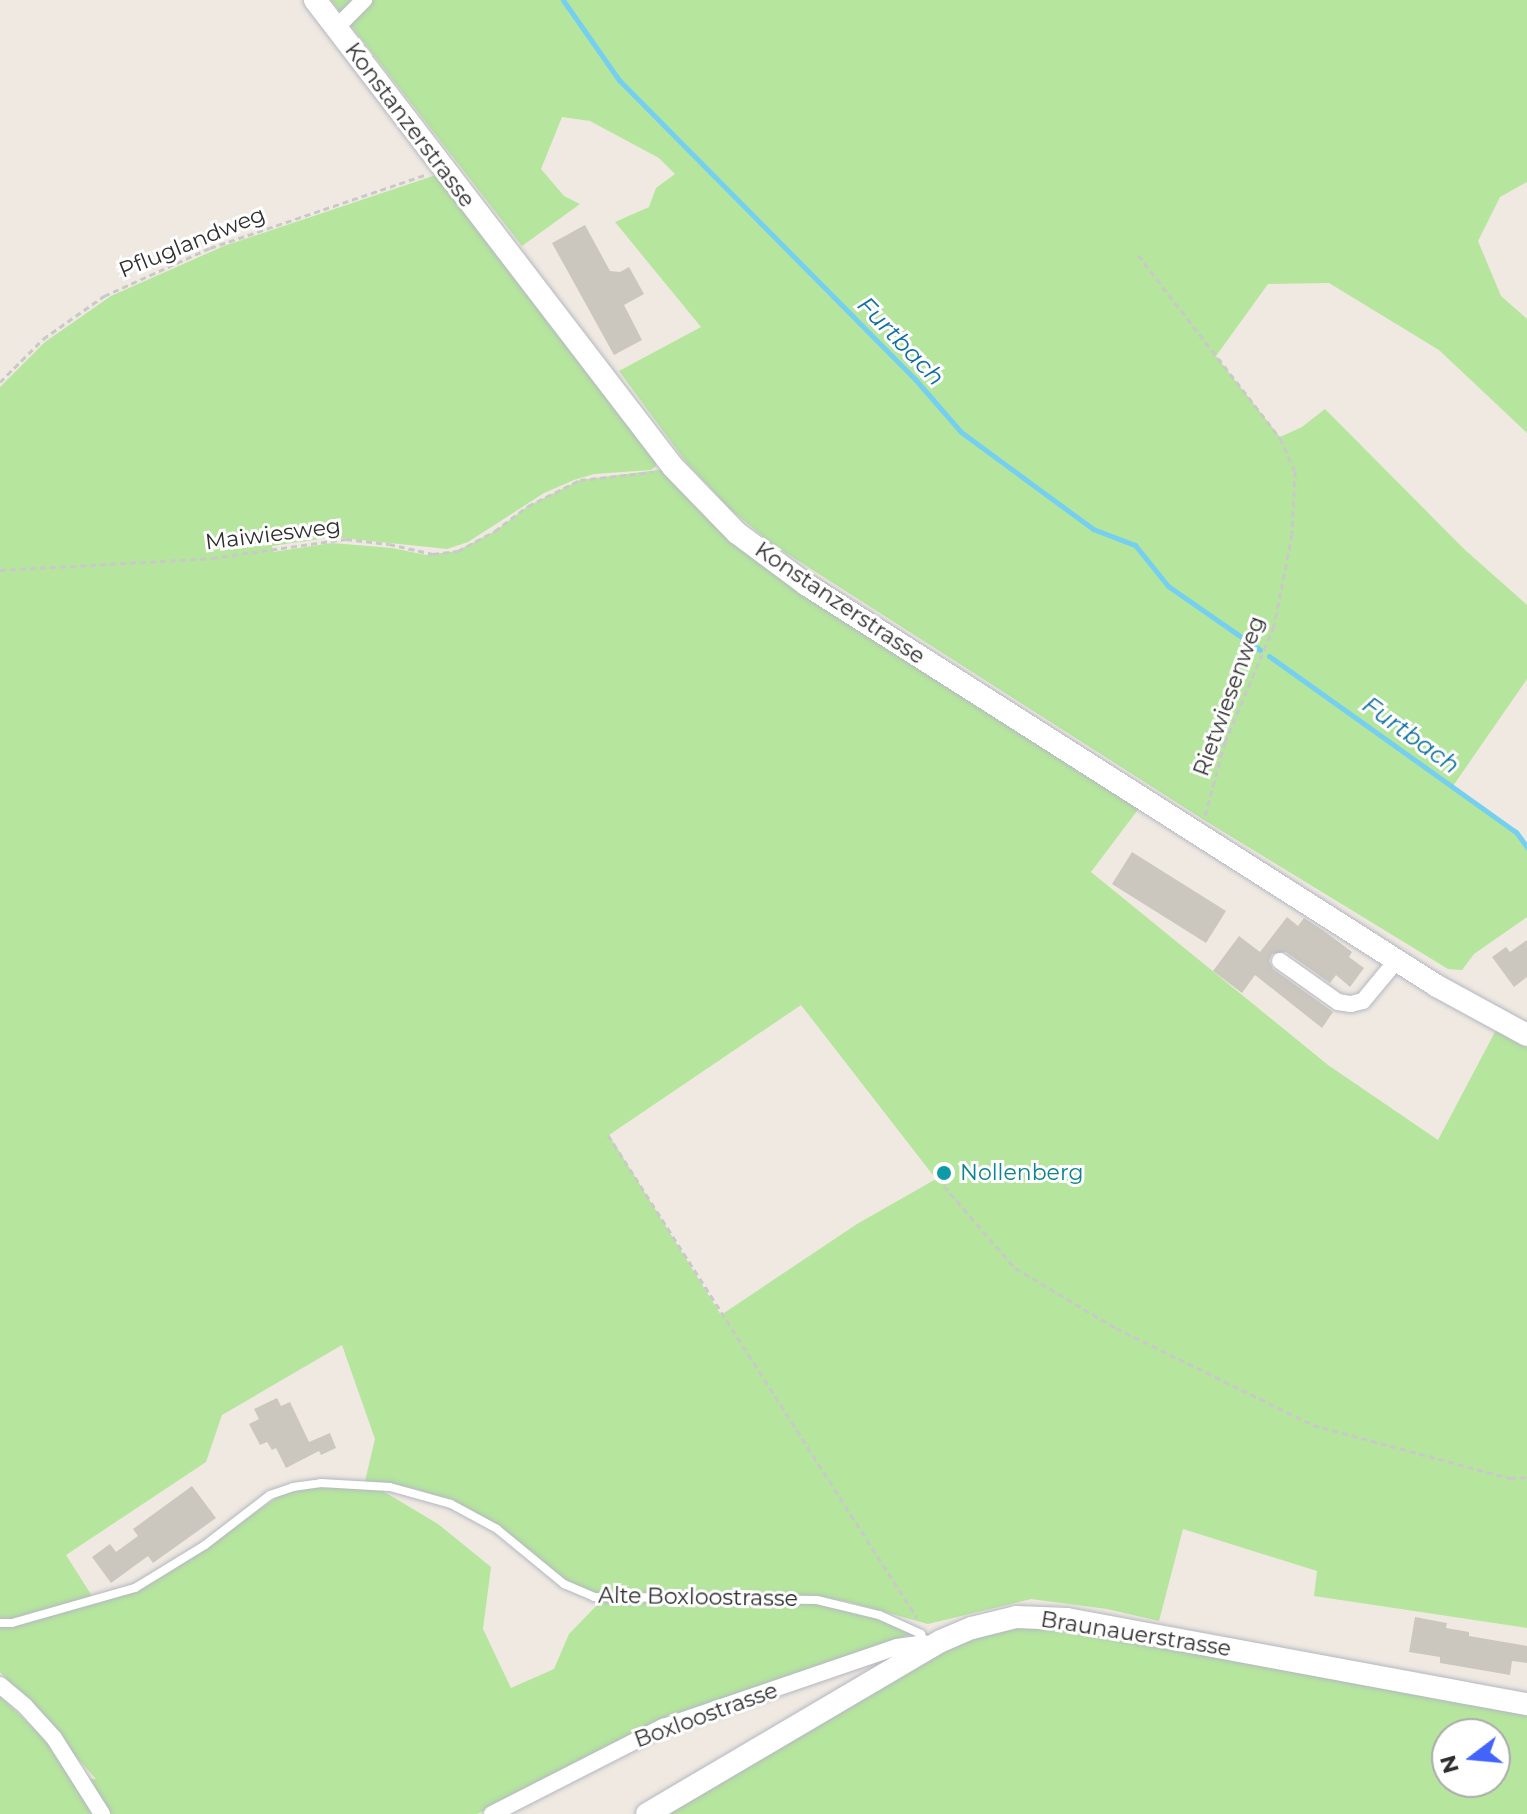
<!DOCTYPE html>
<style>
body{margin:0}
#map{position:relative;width:1527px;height:1814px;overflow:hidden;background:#efe9e1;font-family:Montserrat,sans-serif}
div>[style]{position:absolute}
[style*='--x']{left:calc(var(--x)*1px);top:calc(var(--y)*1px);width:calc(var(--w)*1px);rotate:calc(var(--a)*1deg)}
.green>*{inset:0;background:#b6e59e}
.stream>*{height:5px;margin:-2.5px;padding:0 2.5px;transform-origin:2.5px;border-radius:2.5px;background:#75cff0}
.building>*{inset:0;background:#cbc7bf}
.path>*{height:3px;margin-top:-1.5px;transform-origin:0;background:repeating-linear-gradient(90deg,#c9c9c9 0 6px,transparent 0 10px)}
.roads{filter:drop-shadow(0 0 2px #b4b7c1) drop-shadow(0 0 2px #b4b7c1)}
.lane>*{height:8px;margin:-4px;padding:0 4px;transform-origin:4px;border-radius:4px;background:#fff}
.street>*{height:16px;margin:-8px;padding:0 8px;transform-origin:8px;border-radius:8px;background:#fff}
.secondary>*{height:22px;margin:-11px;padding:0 11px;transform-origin:11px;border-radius:11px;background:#fff}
.dots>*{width:22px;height:22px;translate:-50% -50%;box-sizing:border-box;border:4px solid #fff;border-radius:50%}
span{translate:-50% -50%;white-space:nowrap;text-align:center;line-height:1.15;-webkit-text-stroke:6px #fff;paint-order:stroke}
.street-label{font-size:22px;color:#2e2e2e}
.culture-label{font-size:22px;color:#0d838f}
.left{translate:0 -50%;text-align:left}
.water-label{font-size:24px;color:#0d6fa3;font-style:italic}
.north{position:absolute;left:1431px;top:1718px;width:80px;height:80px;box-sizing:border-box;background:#fff;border:2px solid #ababab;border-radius:50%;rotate:254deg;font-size:22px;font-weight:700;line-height:32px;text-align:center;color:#2e2e2e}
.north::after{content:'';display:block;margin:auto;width:28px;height:36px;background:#4264fb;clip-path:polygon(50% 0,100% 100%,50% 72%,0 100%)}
</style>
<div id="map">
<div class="green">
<div style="clip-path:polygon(331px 0,1527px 0,1527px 182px,1500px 197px,1478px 241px,1501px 296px,1527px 319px,1527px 433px,1439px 350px,1329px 283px,1268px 284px,1216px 356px,1280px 437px,1302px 427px,1325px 409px,1464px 549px,1527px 605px,1527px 679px,1453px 786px,1516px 832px,1527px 847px,1527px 917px,1474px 954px,1462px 970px,1448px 969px,1204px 820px,772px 544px,730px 509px,686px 462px,619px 371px,701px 327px,615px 222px,649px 207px,656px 188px,675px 174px,659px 158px,590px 121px,562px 117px,541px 169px,564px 196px,580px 204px,522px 246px)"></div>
<div style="clip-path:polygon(evenodd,439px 174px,655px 457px,656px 466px,651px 470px,594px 474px,574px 480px,544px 493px,468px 542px,447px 549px,333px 537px,272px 546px,273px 552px,332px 543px,392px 548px,426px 555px,457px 551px,495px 531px,528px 506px,580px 480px,665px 469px,680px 490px,752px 558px,820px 606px,1146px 799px,1091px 872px,1328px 1065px,1438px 1140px,1496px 1030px,1527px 1047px,1527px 1628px,1314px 1596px,1317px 1571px,1183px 1529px,1159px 1621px,1107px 1609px,1031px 1599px,928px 1624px,845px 1601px,780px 1595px,590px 1593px,565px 1580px,515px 1539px,470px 1509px,416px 1489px,365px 1481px,375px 1439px,342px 1345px,222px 1415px,206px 1462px,66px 1555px,97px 1604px,162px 1577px,282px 1494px,308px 1488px,338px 1488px,383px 1491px,438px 1524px,491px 1567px,483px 1629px,511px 1688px,554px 1669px,569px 1634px,603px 1599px,800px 1601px,866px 1614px,911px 1634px,736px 1697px,477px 1814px,111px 1814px,88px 1779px,96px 1779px,0 1672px,0 387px,45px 342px,111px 296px,224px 246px,439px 174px,801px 1005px,936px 1179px,857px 1224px,721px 1315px,609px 1135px,801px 1005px)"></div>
<div style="clip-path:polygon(evenodd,1022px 1624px,1058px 1626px,1527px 1711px,1527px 1814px,663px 1814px,963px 1639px,1022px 1624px,1447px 1734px,1495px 1734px,1495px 1782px,1447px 1782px,1447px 1734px)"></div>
<div style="clip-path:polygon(0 1696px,48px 1742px,93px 1814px,0 1814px)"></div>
</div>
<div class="stream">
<div style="--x:563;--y:0;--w:98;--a:55"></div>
<div style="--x:619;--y:80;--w:421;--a:45.3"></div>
<div style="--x:915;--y:379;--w:70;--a:49"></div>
<div style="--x:961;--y:432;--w:164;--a:36.3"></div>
<div style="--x:1093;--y:529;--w:45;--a:20.9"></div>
<div style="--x:1135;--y:545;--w:53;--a:51.2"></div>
<div style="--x:1168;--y:586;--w:112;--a:34.8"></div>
<div style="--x:1269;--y:656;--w:303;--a:35.5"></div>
<div style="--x:1516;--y:832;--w:19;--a:54"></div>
</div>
<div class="building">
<div style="clip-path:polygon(585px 225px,610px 271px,620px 272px,629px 267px,644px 294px,624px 305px,642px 340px,614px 355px,552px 243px)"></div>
<div style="clip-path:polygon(1132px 852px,1226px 911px,1206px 943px,1112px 884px)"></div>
<div style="clip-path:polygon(1287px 917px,1298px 926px,1304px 918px,1324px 931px,1352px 952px,1349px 957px,1364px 968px,1350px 987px,1336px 975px,1330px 983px,1286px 952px,1272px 954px,1269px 961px,1273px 969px,1333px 1012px,1322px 1028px,1255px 975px,1242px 993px,1213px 971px,1239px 936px,1260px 952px)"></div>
<div style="clip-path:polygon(1527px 940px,1527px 977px,1514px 987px,1492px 957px,1506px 947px,1510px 952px)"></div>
<div style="clip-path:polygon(277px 1398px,281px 1406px,290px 1402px,309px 1442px,330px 1433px,336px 1448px,321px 1455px,319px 1451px,286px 1468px,276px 1448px,272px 1450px,267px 1442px,260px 1445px,249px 1424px,259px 1419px,254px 1409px)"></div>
<div style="clip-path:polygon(192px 1486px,216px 1518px,153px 1563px,148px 1556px,111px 1583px,92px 1557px,110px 1544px,116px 1552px,138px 1536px,133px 1529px)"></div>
<div style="clip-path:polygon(1415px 1617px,1447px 1623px,1446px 1628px,1469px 1632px,1469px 1636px,1527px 1646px,1527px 1663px,1512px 1661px,1510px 1675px,1440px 1663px,1440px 1657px,1409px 1652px)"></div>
</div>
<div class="path">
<div style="--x:1138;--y:255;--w:232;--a:52.2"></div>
<div style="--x:1280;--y:438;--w:36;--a:66"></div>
<div style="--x:1295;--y:471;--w:63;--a:92.7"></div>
<div style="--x:1292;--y:534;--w:94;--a:101.1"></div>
<div style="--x:1274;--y:626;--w:126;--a:112.9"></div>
<div style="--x:1225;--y:742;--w:77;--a:105.1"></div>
<div style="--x:0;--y:382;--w:61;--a:-45"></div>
<div style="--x:43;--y:339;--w:75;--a:-35.2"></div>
<div style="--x:104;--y:296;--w:116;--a:-24.4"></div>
<div style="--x:210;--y:248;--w:227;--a:-18.8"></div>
<div style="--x:0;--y:570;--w:212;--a:-3.2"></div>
<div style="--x:212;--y:558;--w:135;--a:-8.1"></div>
<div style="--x:346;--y:539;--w:43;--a:6.6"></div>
<div style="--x:389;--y:544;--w:45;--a:12.8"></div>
<div style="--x:433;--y:554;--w:25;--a:-7"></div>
<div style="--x:458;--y:551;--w:42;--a:-28.4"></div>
<div style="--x:495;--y:531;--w:41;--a:-37.1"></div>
<div style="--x:528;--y:506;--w:58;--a:-26.6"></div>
<div style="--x:580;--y:480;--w:74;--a:-6.2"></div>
<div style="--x:608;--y:1135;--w:573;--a:57.39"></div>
<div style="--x:937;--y:1178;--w:119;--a:49.1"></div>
<div style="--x:1015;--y:1268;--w:117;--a:30.7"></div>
<div style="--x:1116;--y:1328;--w:220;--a:26.2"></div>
<div style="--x:1313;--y:1425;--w:204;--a:15.1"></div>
<div style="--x:1510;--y:1478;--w:17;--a:-3"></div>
</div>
<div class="roads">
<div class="lane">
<div style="--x:0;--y:1623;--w:12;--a:0"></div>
<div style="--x:12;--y:1623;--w:128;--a:-15.9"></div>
<div style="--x:135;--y:1588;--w:82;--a:-31.6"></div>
<div style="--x:205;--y:1545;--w:82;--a:-37.6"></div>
<div style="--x:270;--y:1495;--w:24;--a:-19"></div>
<div style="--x:293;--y:1487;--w:28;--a:-8"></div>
<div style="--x:321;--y:1483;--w:69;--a:3.3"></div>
<div style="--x:390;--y:1487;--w:63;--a:15.6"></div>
<div style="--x:451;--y:1504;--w:52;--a:28.5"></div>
<div style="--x:497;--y:1529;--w:87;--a:39.4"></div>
<div style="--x:564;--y:1584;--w:33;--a:23"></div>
<div style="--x:594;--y:1597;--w:223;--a:0.8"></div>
<div style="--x:817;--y:1600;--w:64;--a:13.6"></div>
<div style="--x:879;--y:1615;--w:46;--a:24.3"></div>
<div style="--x:921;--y:1634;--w:9;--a:72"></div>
</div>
<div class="street">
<div style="--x:336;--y:28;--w:40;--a:-45"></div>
<div style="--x:1280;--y:961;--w:71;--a:35.3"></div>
<div style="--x:1338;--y:1002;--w:13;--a:9"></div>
<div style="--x:1351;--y:1004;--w:12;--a:-14"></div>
<div style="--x:1363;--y:1001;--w:53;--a:-50.3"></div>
<div style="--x:0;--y:1685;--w:33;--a:40"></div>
<div style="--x:25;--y:1706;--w:43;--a:47.8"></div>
<div style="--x:54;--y:1738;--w:90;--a:57.7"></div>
<div style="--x:492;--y:1814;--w:192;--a:-27"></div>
<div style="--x:663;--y:1727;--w:247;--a:-18.9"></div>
<div style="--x:897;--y:1647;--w:27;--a:-8"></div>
<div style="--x:924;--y:1643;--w:6;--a:51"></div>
</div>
<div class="secondary">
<div style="--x:315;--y:0;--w:588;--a:52.53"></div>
<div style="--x:673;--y:467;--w:92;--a:45.9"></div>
<div style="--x:737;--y:533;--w:87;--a:36.6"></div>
<div style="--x:807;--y:585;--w:747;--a:32.48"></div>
<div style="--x:1437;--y:986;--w:102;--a:28.6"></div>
<div style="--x:647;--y:1814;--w:341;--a:-30.5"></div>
<div style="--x:941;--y:1641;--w:34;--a:-23"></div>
<div style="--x:972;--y:1628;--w:45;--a:-14"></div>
<div style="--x:1016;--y:1617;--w:51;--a:2.2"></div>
<div style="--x:1067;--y:1619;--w:468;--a:10.5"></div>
</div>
</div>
<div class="dots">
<div style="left:944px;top:1173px;background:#0f9aa8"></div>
</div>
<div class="street-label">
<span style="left:410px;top:125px;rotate:53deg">Konstanzerstrasse</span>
<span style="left:192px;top:242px;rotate:-22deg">Pfluglandweg</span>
<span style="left:273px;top:534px;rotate:-7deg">Maiwiesweg</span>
<span style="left:840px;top:603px;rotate:34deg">Konstanzerstrasse</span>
<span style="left:1229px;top:696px;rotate:-70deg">Rietwiesenweg</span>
<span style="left:698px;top:1597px;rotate:1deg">Alte Boxloostrasse</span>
<span style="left:1136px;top:1634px;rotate:9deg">Braunauerstrasse</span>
<span style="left:706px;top:1715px;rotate:-20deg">Boxloostrasse</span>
</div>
<div class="culture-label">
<span class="left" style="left:960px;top:1173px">Nollenberg</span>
</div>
<div class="water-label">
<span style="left:901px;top:341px;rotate:46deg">Furtbach</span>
<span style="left:1411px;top:735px;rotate:36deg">Furtbach</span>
</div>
<div class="north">N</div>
</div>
